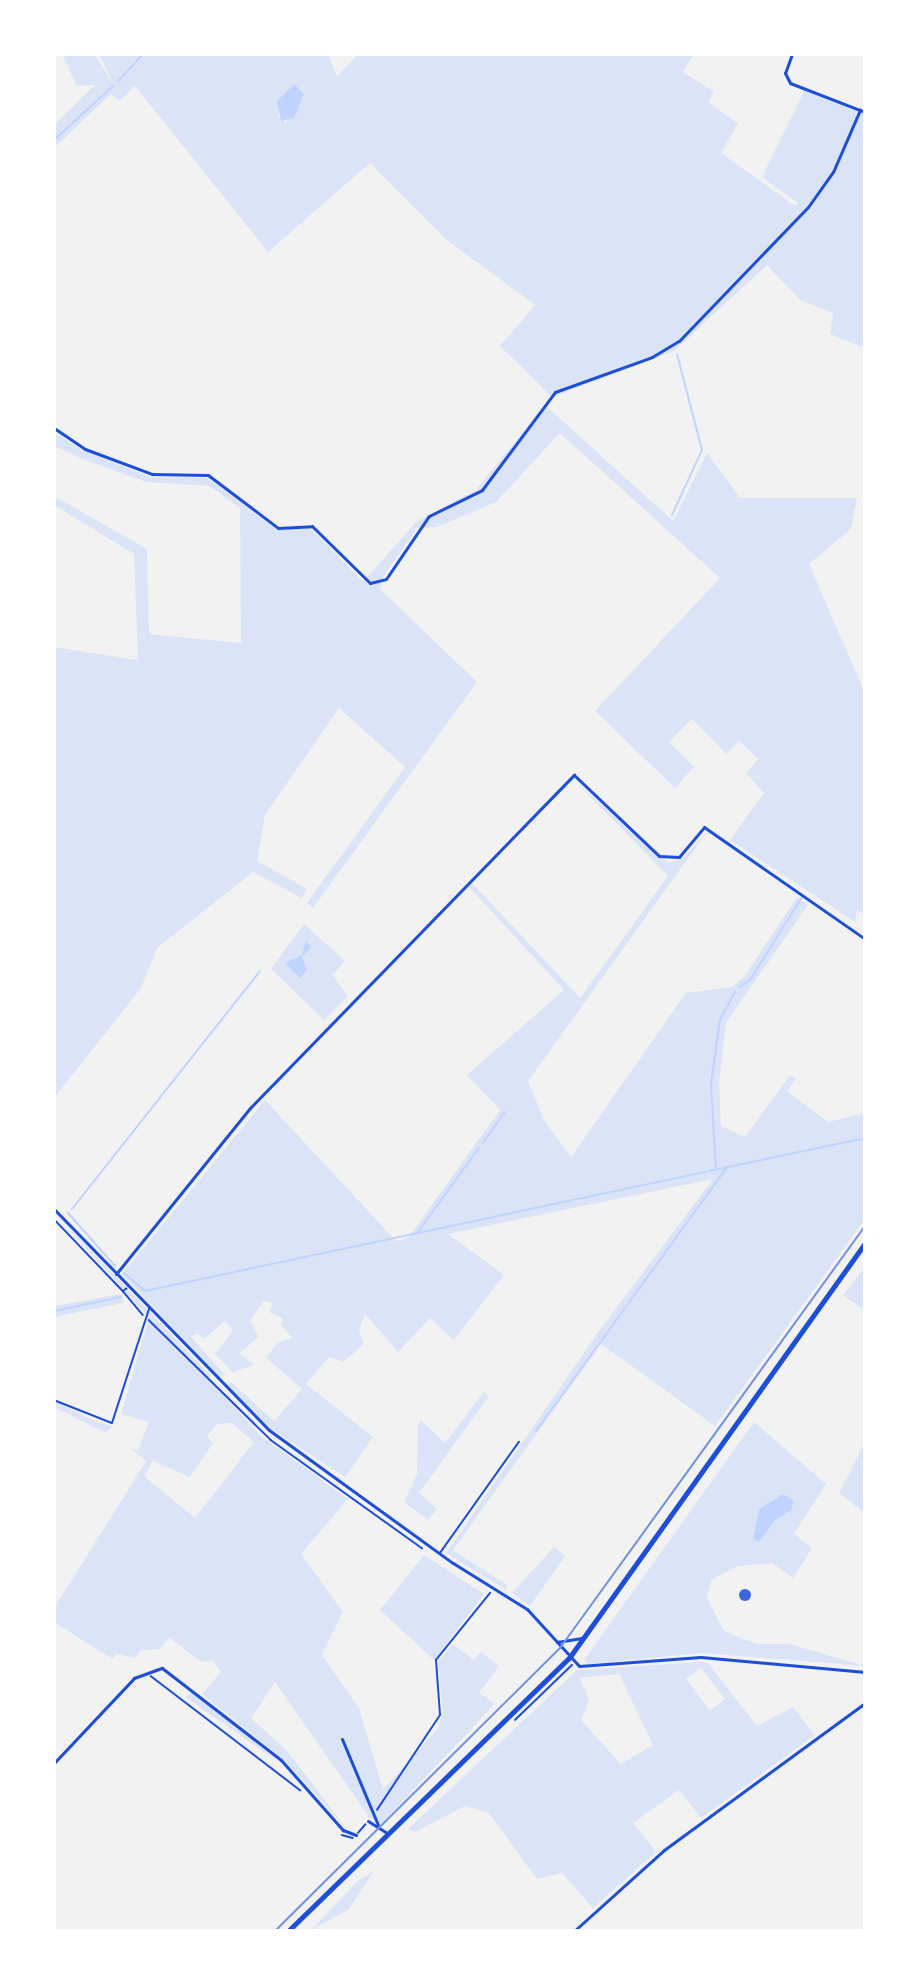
<!DOCTYPE html>
<style>
body{margin:0}
#map{position:relative;width:919px;height:1985px;overflow:hidden;background:#f2f2f2;font-family:"Alegreya Sans",sans-serif}
div>[style]{position:absolute}
[style*='--x']{left:calc(var(--x)*1px);top:calc(var(--y)*1px);width:calc(var(--w)*1px);rotate:calc(var(--a)*1deg)}
.green>*{inset:0;background:#dbe4f7}
.water>*{inset:0;background:#bfd3fe}
.stream>*{height:2px;margin:-1px;padding:0 1px;transform-origin:1px;border-radius:1px;background:#bfd3fe}
.building>*{inset:0;background:#3d67dc}
.round{border-radius:50%}
.path>*{height:1.5px;margin:-0.75px;padding:0 0.75px;transform-origin:0.75px;border-radius:0.75px;background:#1d4ed8}
.service>*{height:1.5px;margin:-0.75px;padding:0 0.75px;transform-origin:0.75px;border-radius:0.75px;background:#1d4ed8}
.minor>*{height:3px;margin:-1.5px;padding:0 1.5px;transform-origin:1.5px;border-radius:1.5px;background:#1d4ed8}
.primary>*{height:5px;margin:-2.5px;padding:0 2.5px;transform-origin:2.5px;border-radius:2.5px;background:#1d4ed8}
.rail>*{height:2px;margin:-1px;padding:0 1px;transform-origin:1px;border-radius:1px;background:#7290e2}
span{translate:-50% -50%;white-space:nowrap;text-align:center;line-height:1.15;-webkit-text-stroke:4.5px #fff;paint-order:stroke}
.frame{position:absolute;inset:0;border:56px solid #fff;pointer-events:none}
</style>
<div id="map">
<div class="green">
<div style="clip-path:polygon(evenodd,62px 54px,94px 54px,114px 85px,99px 54px,328px 54px,337px 76px,358px 54px,694px 54px,683px 72px,714px 92px,709px 102px,738px 124px,721px 153px,795px 206px,798px 203px,762px 177px,804px 91px,865px 114px,865px 348px,830px 334px,833px 313px,800px 300px,767px 265px,674px 351px,552px 397px,500px 346px,535px 305px,447px 240px,370px 163px,268px 252px,135px 86px,119px 101px,111px 94px,54px 148px,54px 125px,95px 85px,77px 86px,62px 54px,286px 91px,298px 103px,286px 123px,278px 117px,286px 91px)"></div>
<div style="clip-path:polygon(545px 405px,673px 521px,707px 453px,740px 498px,857px 498px,851px 529px,809px 564px,865px 693px,865px 915px,857px 910px,855px 922px,730px 840px,764px 793px,746px 773px,758px 759px,739px 741px,726px 754px,692px 719px,669px 742px,694px 767px,675px 788px,595px 711px,720px 578px,560px 433px,496px 502px,437px 527px,417px 528px,383px 577px,380px 589px,477px 682px,313px 908px,307px 903px,405px 767px,339px 708px,265px 815px,257px 861px,307px 889px,302px 898px,253px 872px,157px 948px,141px 988px,54px 1098px,54px 647px,138px 660px,134px 554px,54px 505px,54px 496px,147px 549px,149px 634px,241px 643px,240px 508px,209px 486px,146px 482px,85px 460px,54px 446px,54px 432px,84px 451px,151px 477px,208px 478px,277px 530px,311px 528px,363px 582px,416px 522px,476px 490px)"></div>
<div style="clip-path:polygon(575px 781px,667px 862px,682px 859px,707px 832px,528px 1081px,544px 1120px,571px 1157px,686px 993px,732px 987px,744px 977px,797px 897px,808px 905px,726px 1023px,719px 1083px,721px 1126px,745px 1137px,790px 1075px,796px 1079px,787px 1091px,828px 1122px,865px 1113px,865px 1219px,715px 1426px,601px 1344px,453px 1550px,507px 1585px,506px 1590px,446px 1553px,599px 1331px,713px 1179px,448px 1234px,504px 1275px,454px 1340px,430px 1318px,398px 1352px,365px 1314px,359px 1330px,364px 1344px,343px 1362px,329px 1357px,306px 1384px,373px 1437px,345px 1477px,268px 1427px,227px 1386px,231px 1382px,274px 1421px,302px 1389px,266px 1358px,277px 1343px,292px 1338px,281px 1325px,283px 1318px,269px 1312px,273px 1303px,264px 1301px,250px 1320px,259px 1337px,239px 1353px,254px 1365px,232px 1372px,215px 1354px,233px 1330px,225px 1321px,204px 1339px,197px 1333px,191px 1337px,224px 1374px,220px 1378px,122px 1274px,265px 1100px,396px 1241px,408px 1238px,500px 1110px,467px 1075px,564px 990px,469px 887px,472px 883px,580px 998px,668px 876px)"></div>
<div style="clip-path:polygon(304px 924px,345px 961px,332px 975px,348px 996px,324px 1020px,271px 969px)"></div>
<div style="clip-path:polygon(evenodd,54px 1212px,212px 1377px,206px 1376px,260px 1435px,348px 1499px,301px 1554px,343px 1612px,322px 1655px,359px 1708px,383px 1790px,438px 1728px,443px 1713px,438px 1663px,453px 1644px,474px 1660px,481px 1652px,499px 1666px,479px 1693px,495px 1704px,381px 1824px,369px 1817px,275px 1682px,251px 1718px,287px 1751px,347px 1829px,283px 1759px,202px 1694px,221px 1672px,213px 1661px,201px 1662px,169px 1637px,160px 1649px,141px 1650px,135px 1658px,116px 1654px,112px 1659px,54px 1622px,54px 1608px,146px 1461px,130px 1448px,138px 1450px,149px 1422px,121px 1414px,149px 1318px,54px 1212px,232px 1423px,254px 1442px,195px 1518px,144px 1476px,153px 1461px,190px 1477px,213px 1443px,207px 1436px,217px 1424px,232px 1423px)"></div>
<div style="clip-path:polygon(865px 1267px,865px 1311px,843px 1295px)"></div>
<div style="clip-path:polygon(121px 1294px,124px 1303px,54px 1317px,54px 1306px)"></div>
<div style="clip-path:polygon(484px 1392px,489px 1396px,419px 1493px,437px 1509px,428px 1520px,404px 1502px,417px 1474px,418px 1425px,421px 1420px,445px 1443px)"></div>
<div style="clip-path:polygon(54px 1401px,97px 1422px,113px 1426px,106px 1433px,54px 1407px)"></div>
<div style="clip-path:polygon(754px 1422px,826px 1484px,794px 1534px,812px 1548px,793px 1578px,772px 1563px,738px 1566px,711px 1580px,707px 1598px,724px 1631px,756px 1644px,790px 1644px,865px 1666px,702px 1653px,588px 1664px,584px 1660px)"></div>
<div style="clip-path:polygon(865px 1442px,865px 1513px,839px 1493px)"></div>
<div style="clip-path:polygon(554px 1547px,565px 1556px,530px 1606px,512px 1593px)"></div>
<div style="clip-path:polygon(424px 1555px,484px 1594px,434px 1660px,380px 1610px)"></div>
<div style="clip-path:polygon(evenodd,700px 1662px,708px 1663px,757px 1726px,793px 1707px,815px 1735px,701px 1818px,679px 1790px,633px 1823px,656px 1852px,593px 1908px,562px 1873px,537px 1879px,489px 1813px,465px 1806px,415px 1832px,408px 1829px,577px 1670px,700px 1662px,701px 1668px,725px 1699px,710px 1711px,686px 1679px,701px 1668px,700px 1662px,619px 1674px,653px 1745px,621px 1764px,581px 1720px,589px 1700px,580px 1678px,619px 1674px)"></div>
<div style="clip-path:polygon(191px 1693px,250px 1738px,280px 1763px,185px 1697px)"></div>
<div style="clip-path:polygon(374px 1871px,349px 1909px,310px 1931px,360px 1879px)"></div>
</div>
<div class="water">
<div style="clip-path:polygon(294px 84px,304px 94px,294px 118px,281px 121px,277px 101px)"></div>
<div style="clip-path:polygon(306px 941px,311px 947px,302px 957px,307px 970px,300px 978px,285px 963px,302px 955px)"></div>
<div style="clip-path:polygon(783px 1494px,794px 1501px,791px 1510px,774px 1521px,759px 1542px,753px 1540px,759px 1509px)"></div>
</div>
<div class="stream">
<div style="--x:118;--y:81;--w:37;--a:-47"></div>
<div style="--x:54;--y:140;--w:80;--a:-42.5"></div>
<div style="--x:672;--y:515;--w:72;--a:-65.2"></div>
<div style="--x:702;--y:450;--w:99;--a:-104.6"></div>
<div style="--x:739;--y:987;--w:13;--a:-32"></div>
<div style="--x:750;--y:980;--w:98;--a:-57.9"></div>
<div style="--x:483;--y:1143;--w:37;--a:-55"></div>
<div style="--x:716;--y:1169;--w:85;--a:-93.4"></div>
<div style="--x:711;--y:1084;--w:65;--a:-82"></div>
<div style="--x:720;--y:1020;--w:32;--a:-62"></div>
<div style="--x:709;--y:1171;--w:159;--a:-11.9"></div>
<div style="--x:72;--y:1209;--w:303;--a:-51.7"></div>
<div style="--x:68;--y:1213;--w:71;--a:48.4"></div>
<div style="--x:417;--y:1233;--w:105;--a:-53.9"></div>
<div style="--x:124;--y:1273;--w:28;--a:41"></div>
<div style="--x:145;--y:1291;--w:573;--a:-12"></div>
<div style="--x:54;--y:1311;--w:68;--a:-11.8"></div>
<div style="--x:536;--y:1431;--w:326;--a:-54.1"></div>
</div>
<div class="building">
<div class="round" style="left:739px;top:1589px;width:12px;height:12px"></div>
</div>
<div class="path">
<div style="--x:54;--y:1219;--w:100;--a:46.2"></div>
<div style="--x:123;--y:1291;--w:4;--a:-34"></div>
<div style="--x:123;--y:1291;--w:31;--a:50"></div>
<div style="--x:149;--y:1320;--w:171;--a:44.5"></div>
<div style="--x:271;--y:1440;--w:186;--a:35.6"></div>
<div style="--x:151;--y:1676;--w:188;--a:37.4"></div>
<div style="--x:515;--y:1720;--w:79;--a:-44"></div>
<div style="--x:377;--y:1810;--w:114;--a:-56.4"></div>
<div style="--x:440;--y:1715;--w:55;--a:-94.2"></div>
<div style="--x:436;--y:1660;--w:86;--a:-51.1"></div>
<div style="--x:358;--y:1833;--w:11;--a:-49"></div>
<div style="--x:342;--y:1835;--w:11;--a:15"></div>
</div>
<div class="service">
<div style="--x:54;--y:1400;--w:62;--a:21.6"></div>
<div style="--x:112;--y:1423;--w:120;--a:-72"></div>
<div style="--x:440;--y:1553;--w:136;--a:-54.6"></div>
</div>
<div class="minor">
<div style="--x:792;--y:54;--w:20;--a:110"></div>
<div style="--x:785;--y:73;--w:11;--a:63"></div>
<div style="--x:790;--y:83;--w:80;--a:21.1"></div>
<div style="--x:54;--y:428;--w:37;--a:34"></div>
<div style="--x:85;--y:449;--w:72;--a:20.5"></div>
<div style="--x:152;--y:474;--w:56;--a:1"></div>
<div style="--x:208;--y:475;--w:88;--a:37.1"></div>
<div style="--x:278;--y:528;--w:34;--a:-3"></div>
<div style="--x:312;--y:526;--w:81;--a:44.5"></div>
<div style="--x:370;--y:583;--w:16;--a:-14"></div>
<div style="--x:386;--y:579;--w:76;--a:-55.7"></div>
<div style="--x:429;--y:516;--w:59;--a:-26.1"></div>
<div style="--x:482;--y:490;--w:122;--a:-53.3"></div>
<div style="--x:555;--y:392;--w:103;--a:-19.8"></div>
<div style="--x:652;--y:357;--w:31;--a:-31"></div>
<div style="--x:679;--y:341;--w:186;--a:-46.1"></div>
<div style="--x:808;--y:207;--w:43;--a:-54.5"></div>
<div style="--x:833;--y:172;--w:68;--a:-66.5"></div>
<div style="--x:54;--y:1209;--w:308;--a:45.8"></div>
<div style="--x:269;--y:1430;--w:227;--a:35.9"></div>
<div style="--x:453;--y:1563;--w:87;--a:31.9"></div>
<div style="--x:527;--y:1609;--w:77;--a:47.6"></div>
<div style="--x:579;--y:1666;--w:122;--a:-4.2"></div>
<div style="--x:701;--y:1657;--w:165;--a:5.2"></div>
<div style="--x:116;--y:1274;--w:213;--a:-51.1"></div>
<div style="--x:250;--y:1108;--w:465;--a:-45.8"></div>
<div style="--x:574;--y:775;--w:117;--a:43.6"></div>
<div style="--x:659;--y:856;--w:20;--a:3"></div>
<div style="--x:679;--y:857;--w:39;--a:-50"></div>
<div style="--x:704;--y:827;--w:196;--a:34.8"></div>
<div style="--x:557;--y:1642;--w:25;--a:-9"></div>
<div style="--x:342;--y:1739;--w:93;--a:67.3"></div>
<div style="--x:54;--y:1763;--w:117;--a:-46.7"></div>
<div style="--x:134;--y:1678;--w:30;--a:-20"></div>
<div style="--x:162;--y:1668;--w:150;--a:37.7"></div>
<div style="--x:281;--y:1760;--w:94;--a:48.5"></div>
<div style="--x:343;--y:1830;--w:14;--a:21"></div>
<div style="--x:368;--y:1821;--w:22;--a:32"></div>
<div style="--x:574;--y:1931;--w:121;--a:-42"></div>
<div style="--x:664;--y:1850;--w:249;--a:-36.2"></div>
</div>
<div class="primary">
<div style="--x:288;--y:1931;--w:392;--a:-44.2"></div>
<div style="--x:569;--y:1658;--w:510;--a:-54.5"></div>
</div>
<div class="rail">
<div style="--x:275;--y:1931;--w:402;--a:-44.8"></div>
<div style="--x:560;--y:1648;--w:521;--a:-54.14"></div>
</div>
<div class="frame"></div>
</div>
